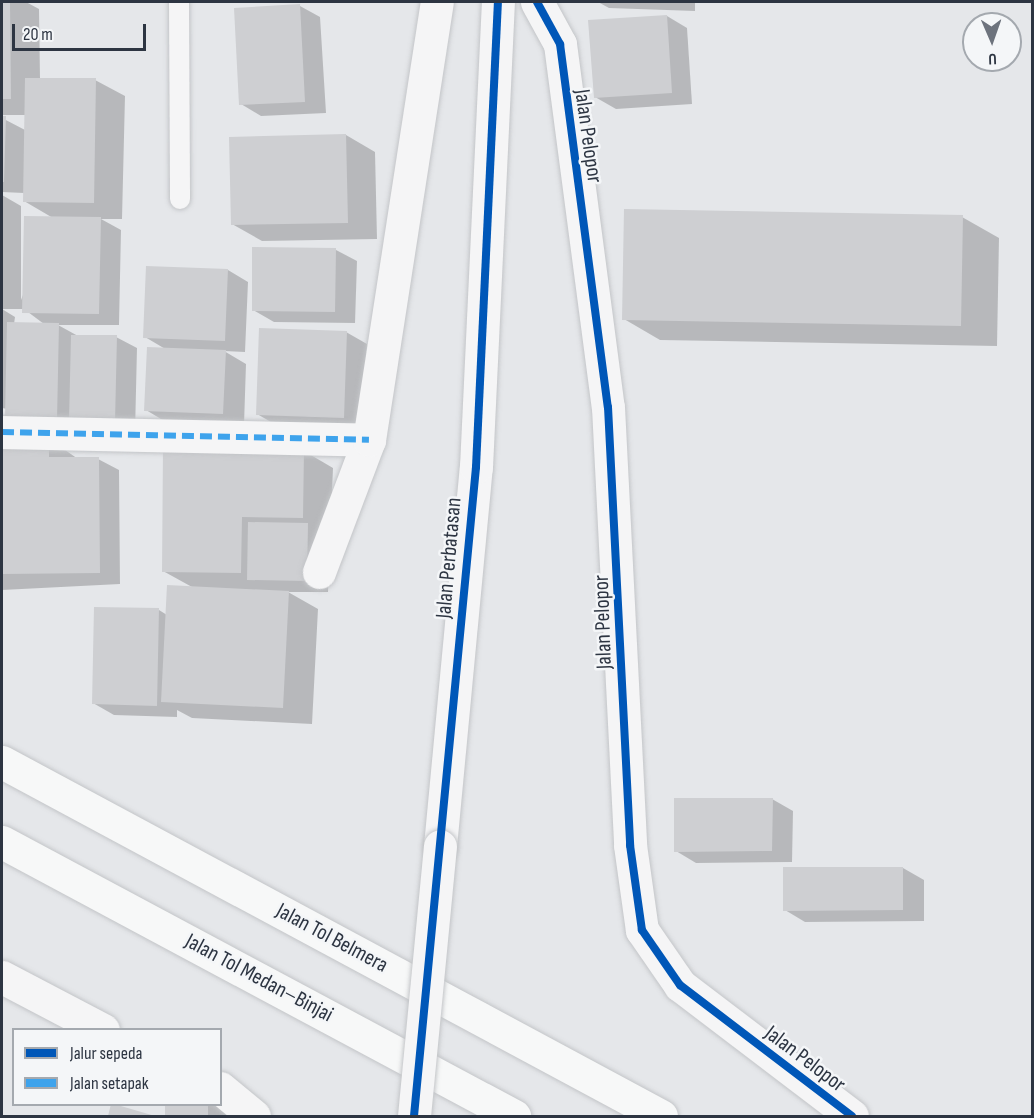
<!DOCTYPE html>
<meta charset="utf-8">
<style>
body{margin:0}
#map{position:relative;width:1034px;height:1118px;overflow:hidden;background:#e5e7ea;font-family:"Sofia Sans Condensed",sans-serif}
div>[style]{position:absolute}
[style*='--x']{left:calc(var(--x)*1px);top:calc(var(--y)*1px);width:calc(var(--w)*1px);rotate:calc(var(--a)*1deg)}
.shadow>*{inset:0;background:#0003}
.building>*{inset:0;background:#cecfd2}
.roads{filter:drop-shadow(0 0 2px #c3c5c8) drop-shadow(0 0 2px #c3c5c8)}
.service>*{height:20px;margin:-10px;padding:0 10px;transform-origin:10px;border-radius:10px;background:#f5f5f6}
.minor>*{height:33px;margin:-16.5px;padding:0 16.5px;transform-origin:16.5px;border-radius:16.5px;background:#f5f5f6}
.tertiary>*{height:33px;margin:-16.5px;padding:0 16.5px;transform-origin:16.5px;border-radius:16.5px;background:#f5f5f6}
.motorway>*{height:33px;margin:-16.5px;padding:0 16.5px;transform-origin:16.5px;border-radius:16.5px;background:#f7f8f8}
.bridges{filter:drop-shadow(0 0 2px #c3c5c8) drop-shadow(0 0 2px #c3c5c8)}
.tertiary-bridge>*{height:33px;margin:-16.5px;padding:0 16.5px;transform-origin:16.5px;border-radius:16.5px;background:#f5f5f6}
.quiet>*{height:6px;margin-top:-3px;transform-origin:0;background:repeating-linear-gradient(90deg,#3ea3ec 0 12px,transparent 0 18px)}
.cycleway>*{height:8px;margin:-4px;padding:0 4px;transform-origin:4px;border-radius:4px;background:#0057b8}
span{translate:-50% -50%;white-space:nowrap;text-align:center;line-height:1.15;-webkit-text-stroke:5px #f4f6f8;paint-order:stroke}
.street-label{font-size:22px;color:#2d3542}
.frame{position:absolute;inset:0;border:3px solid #2d3542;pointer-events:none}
.legend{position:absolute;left:12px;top:1028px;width:210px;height:78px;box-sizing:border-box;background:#f4f6f8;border:2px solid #a4a9af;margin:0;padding:8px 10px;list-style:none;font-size:18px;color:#2d3542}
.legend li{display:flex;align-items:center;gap:12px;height:30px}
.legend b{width:30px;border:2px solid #a4a9af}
.north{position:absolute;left:962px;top:12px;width:60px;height:60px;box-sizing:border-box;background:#f4f6f8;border:2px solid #a4a9af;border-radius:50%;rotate:178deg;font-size:16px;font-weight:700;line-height:24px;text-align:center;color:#2d3542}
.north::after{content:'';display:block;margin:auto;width:21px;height:27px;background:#6d737d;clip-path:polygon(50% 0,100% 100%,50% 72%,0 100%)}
.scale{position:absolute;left:12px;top:24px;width:134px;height:27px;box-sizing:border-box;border:3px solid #2d3542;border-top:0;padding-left:8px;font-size:18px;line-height:21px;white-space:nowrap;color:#2d3542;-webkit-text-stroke:4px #f4f6f8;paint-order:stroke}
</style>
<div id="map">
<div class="shadow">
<div style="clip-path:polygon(2px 2px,26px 2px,39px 9px,40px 79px,95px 80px,125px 96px,122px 219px,101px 219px,121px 230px,119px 325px,58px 325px,78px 336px,116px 337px,137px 348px,135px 433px,2px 408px,2px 309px,15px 317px,14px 324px,44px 324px,24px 309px,2px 309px,2px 195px,21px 206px,21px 300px,53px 218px,24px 201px,24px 193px,2px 192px,2px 118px,25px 130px,26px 115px,2px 115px)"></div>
<div style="clip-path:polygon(598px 2px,695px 2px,695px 11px,609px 8px)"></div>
<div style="clip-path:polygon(300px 6px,320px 17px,326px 113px,261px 116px,241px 104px)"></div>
<div style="clip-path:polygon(667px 16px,687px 28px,692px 104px,616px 109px,595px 97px)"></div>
<div style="clip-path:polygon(346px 135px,375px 152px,377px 239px,262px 241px,232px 224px,231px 138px)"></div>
<div style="clip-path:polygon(962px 217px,999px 238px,997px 346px,660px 340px,624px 319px)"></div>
<div style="clip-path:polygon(254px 249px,336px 250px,357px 261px,355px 323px,274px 322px,253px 310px)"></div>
<div style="clip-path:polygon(228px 270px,248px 282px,245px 352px,224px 351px,246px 364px,244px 425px,166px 422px,146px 410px,167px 350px,145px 337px)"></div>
<div style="clip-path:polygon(346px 332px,367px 344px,364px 429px,278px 426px,257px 414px)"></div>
<div style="clip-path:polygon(2px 438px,48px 438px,78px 459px,98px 459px,119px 470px,120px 584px,2px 590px)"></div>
<div style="clip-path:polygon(304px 451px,333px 468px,328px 592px,288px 592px,318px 609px,312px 724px,192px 718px,177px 710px,177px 717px,114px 715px,93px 703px,159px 610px,167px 615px,192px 587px,163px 571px)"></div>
<div style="clip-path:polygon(772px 799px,793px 811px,792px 862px,696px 863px,676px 851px)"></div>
<div style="clip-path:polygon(903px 868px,924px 880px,924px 921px,805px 922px,785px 910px,785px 869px)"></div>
<div style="clip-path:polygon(167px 1104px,215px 1104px,228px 1116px,166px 1116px)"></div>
<div style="clip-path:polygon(113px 1106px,152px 1116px,110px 1116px)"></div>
</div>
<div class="building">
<div style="clip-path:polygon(2px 2px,10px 2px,11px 99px,2px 99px)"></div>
<div style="clip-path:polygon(300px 4px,305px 102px,239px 105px,234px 8px)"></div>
<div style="clip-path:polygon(667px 15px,672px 93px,594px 98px,588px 20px)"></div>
<div style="clip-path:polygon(25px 78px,96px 78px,94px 203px,23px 202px)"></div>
<div style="clip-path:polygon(2px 116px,6px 116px,4px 182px,2px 182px)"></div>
<div style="clip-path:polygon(346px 134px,348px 223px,231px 225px,229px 137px)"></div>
<div style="clip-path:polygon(624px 209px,963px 215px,961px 326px,622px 320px)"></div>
<div style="clip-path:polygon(24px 216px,101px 217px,99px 314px,22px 313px)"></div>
<div style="clip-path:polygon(252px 247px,336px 248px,335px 312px,252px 311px)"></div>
<div style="clip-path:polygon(146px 266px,228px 269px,225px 341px,143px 338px)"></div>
<div style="clip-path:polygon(7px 322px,59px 323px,57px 420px,5px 418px)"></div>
<div style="clip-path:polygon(259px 328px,347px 331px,344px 418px,256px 415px)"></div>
<div style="clip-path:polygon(71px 335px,117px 335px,115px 422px,69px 421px)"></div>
<div style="clip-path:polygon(147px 347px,226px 350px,223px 414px,144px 411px)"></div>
<div style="clip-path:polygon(2px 437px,49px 437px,49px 457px,99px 457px,100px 573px,2px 574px)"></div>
<div style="clip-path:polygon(163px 447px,304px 450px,303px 518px,242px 517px,241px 573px,162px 572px)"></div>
<div style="clip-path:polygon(248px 522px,308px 523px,307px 581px,247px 580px)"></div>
<div style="clip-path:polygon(167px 585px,289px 591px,283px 708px,161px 702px)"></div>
<div style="clip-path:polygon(94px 607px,159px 608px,157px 706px,92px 704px)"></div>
<div style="clip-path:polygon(674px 798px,773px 798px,772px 851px,674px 852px)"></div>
<div style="clip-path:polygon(783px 867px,903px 867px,903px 910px,783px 911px)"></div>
<div style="clip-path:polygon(111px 1104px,114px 1104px,155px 1116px,108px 1116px)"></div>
<div style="clip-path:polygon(165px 1104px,208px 1104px,208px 1116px,165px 1116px)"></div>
</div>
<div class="roads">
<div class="service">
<div style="--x:179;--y:2;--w:197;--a:89.7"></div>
</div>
<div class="minor">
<div style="--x:537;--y:2;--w:48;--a:61.3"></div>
<div style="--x:560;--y:44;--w:366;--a:82.5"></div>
<div style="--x:608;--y:407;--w:439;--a:87.1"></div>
<div style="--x:630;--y:845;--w:86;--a:82"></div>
<div style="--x:642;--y:930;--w:67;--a:55.4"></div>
<div style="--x:680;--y:985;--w:216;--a:37.3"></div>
<div style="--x:2;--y:432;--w:367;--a:1.2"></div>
<div style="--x:319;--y:572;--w:141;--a:-69.3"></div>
<div style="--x:369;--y:440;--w:443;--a:-81.2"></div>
<div style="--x:2;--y:977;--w:114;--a:27.7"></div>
<div style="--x:220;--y:1088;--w:44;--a:39.5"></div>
</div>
<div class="tertiary">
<div style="--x:440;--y:846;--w:381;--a:-84.6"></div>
<div style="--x:476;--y:467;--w:466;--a:-87.3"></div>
</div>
<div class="motorway">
<div style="--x:2;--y:762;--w:748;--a:28.24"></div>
<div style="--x:2;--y:842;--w:581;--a:28.15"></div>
</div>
</div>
<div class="bridges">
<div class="tertiary-bridge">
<div style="--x:414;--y:1116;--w:271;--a:-84.5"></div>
</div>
</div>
<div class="quiet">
<div style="--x:2;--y:432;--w:367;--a:1.2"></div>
</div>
<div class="cycleway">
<div style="--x:537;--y:2;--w:48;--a:61.3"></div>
<div style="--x:560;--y:44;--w:366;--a:82.5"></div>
<div style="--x:608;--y:407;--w:439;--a:87.1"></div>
<div style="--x:630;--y:845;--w:86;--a:82"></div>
<div style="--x:642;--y:930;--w:67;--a:55.4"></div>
<div style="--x:680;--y:985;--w:216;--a:37.3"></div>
<div style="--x:414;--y:1116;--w:652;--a:-84.54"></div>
<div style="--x:476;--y:467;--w:466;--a:-87.3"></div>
</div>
<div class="street-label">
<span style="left:588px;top:136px;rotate:82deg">Jalan Pelopor</span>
<span style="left:449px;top:558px;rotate:-85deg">Jalan Perbatasan</span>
<span style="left:603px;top:622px;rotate:-92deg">Jalan Pelopor</span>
<span style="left:332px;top:938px;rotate:28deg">Jalan Tol Belmera</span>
<span style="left:259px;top:978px;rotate:28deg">Jalan Tol Medan–Binjai</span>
<span style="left:805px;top:1059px;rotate:37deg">Jalan Pelopor</span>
</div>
<div class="frame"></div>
<ul class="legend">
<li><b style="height:8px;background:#0057b8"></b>Jalur sepeda</li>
<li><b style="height:8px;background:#3ea3ec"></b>Jalan setapak</li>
</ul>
<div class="north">U</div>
<div class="scale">20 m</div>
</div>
